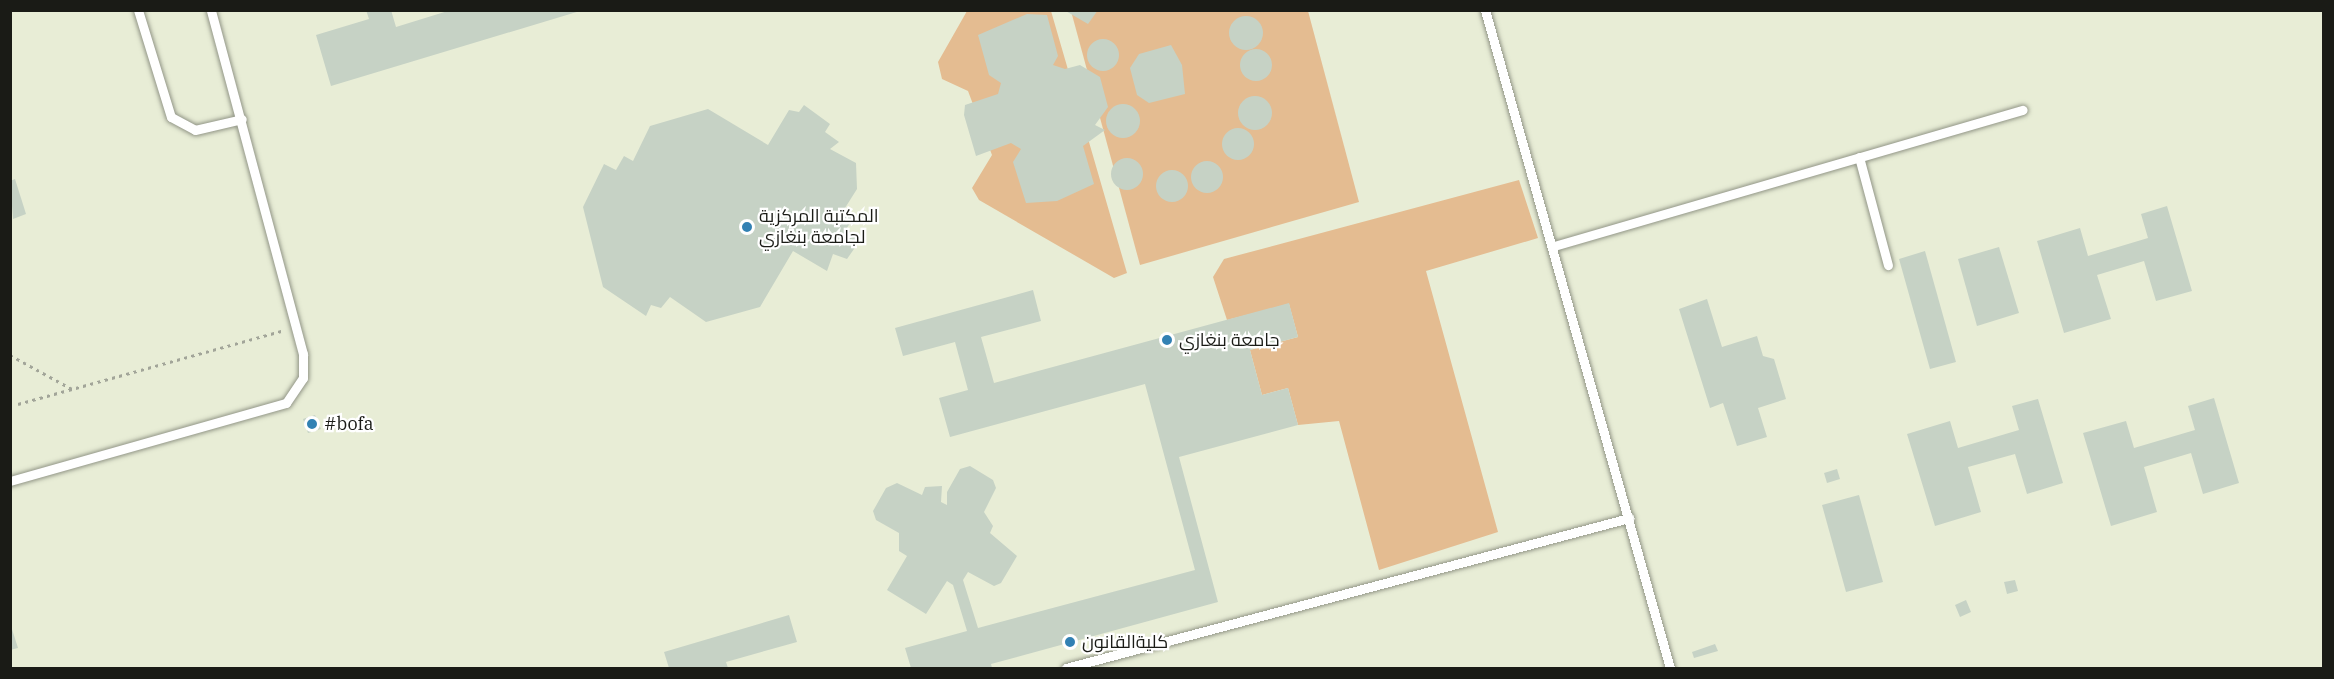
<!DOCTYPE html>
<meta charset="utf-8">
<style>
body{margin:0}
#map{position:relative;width:2334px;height:679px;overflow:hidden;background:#f4f8e8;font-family:"IBM Plex Serif",Cairo,serif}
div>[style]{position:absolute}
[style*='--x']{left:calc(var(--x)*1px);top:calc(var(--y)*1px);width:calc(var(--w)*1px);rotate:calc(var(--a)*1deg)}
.built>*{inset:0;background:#e8edd6}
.green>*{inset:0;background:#e4bc91}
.building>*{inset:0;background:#c6d2c5}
.round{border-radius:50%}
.path>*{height:3px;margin-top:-1.5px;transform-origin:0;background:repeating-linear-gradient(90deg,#a2a599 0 3px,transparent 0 7.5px)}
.roads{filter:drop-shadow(0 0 2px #929687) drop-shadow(0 0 2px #929687)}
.service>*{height:9px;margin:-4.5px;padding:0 4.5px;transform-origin:4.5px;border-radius:4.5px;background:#fff}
.dots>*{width:16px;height:16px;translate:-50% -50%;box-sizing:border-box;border:3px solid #fff;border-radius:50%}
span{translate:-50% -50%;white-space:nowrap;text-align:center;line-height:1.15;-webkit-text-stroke:4.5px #fff;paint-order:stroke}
.poi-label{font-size:18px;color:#1a1b16}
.left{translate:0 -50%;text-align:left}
.frame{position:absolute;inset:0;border:12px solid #1a1b16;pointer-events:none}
</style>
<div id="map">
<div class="built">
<div style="clip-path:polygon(11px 11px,2323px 11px,2323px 668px,11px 668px)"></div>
</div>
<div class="green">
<div style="clip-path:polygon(967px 11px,1051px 11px,1127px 273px,1114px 278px,979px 200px,972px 188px,992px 155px,968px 91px,942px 79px,938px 62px)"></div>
<div style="clip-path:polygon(1071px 11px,1308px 11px,1359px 202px,1140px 265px)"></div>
<div style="clip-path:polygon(1519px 180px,1538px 238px,1426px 271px,1498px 532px,1379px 570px,1339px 421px,1298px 425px,1288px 388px,1262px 395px,1250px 350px,1298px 337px,1289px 304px,1227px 320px,1213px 277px,1224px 259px)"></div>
</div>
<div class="building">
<div style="clip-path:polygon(366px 10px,391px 10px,396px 27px,451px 10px,580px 11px,331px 86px,316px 35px,369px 19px)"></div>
<div style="clip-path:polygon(1064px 10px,1098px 10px,1088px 24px)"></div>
<div style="clip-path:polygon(1027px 14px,1047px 15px,1058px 56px,1053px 65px,1065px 69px,1080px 65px,1100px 77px,1108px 107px,1095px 125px,1105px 130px,1083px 146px,1094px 184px,1057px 201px,1026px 203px,1013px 162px,1021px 149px,1011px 143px,976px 156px,964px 115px,965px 105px,998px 94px,1001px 83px,989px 75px,978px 35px)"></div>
<div class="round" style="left:1229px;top:16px;width:34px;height:34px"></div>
<div class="round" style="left:1087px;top:39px;width:32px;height:32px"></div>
<div style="clip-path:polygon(1171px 45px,1182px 65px,1185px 94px,1149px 103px,1137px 95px,1130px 68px,1139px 54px)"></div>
<div class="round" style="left:1240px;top:49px;width:32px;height:32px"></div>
<div class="round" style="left:1238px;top:96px;width:34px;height:34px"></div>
<div class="round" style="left:1106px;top:104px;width:34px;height:34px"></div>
<div style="clip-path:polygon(804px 105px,830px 124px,825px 132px,839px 142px,830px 149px,856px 163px,857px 189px,845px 208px,856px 215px,846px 229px,861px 239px,847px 259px,833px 254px,827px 271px,793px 251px,760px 307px,706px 322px,670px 297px,661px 308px,651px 305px,646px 316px,603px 287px,583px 207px,604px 164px,616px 170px,624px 156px,633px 161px,650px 126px,708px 109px,768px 145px,789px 110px,799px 112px)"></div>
<div class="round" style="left:1222px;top:128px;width:32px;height:32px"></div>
<div class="round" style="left:1111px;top:158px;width:32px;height:32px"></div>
<div class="round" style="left:1191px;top:161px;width:32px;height:32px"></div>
<div class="round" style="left:1156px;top:170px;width:32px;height:32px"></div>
<div style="clip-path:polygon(15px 179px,26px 214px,13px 219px,10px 181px)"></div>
<div style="clip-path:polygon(2167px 206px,2192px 291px,2156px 301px,2144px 261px,2097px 275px,2111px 319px,2064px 333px,2037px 241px,2080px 228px,2088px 256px,2148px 238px,2141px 214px)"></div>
<div style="clip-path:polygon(1999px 247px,2019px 313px,1977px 326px,1958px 259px)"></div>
<div style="clip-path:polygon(1925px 251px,1956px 362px,1930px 369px,1899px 259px)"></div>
<div style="clip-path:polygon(1033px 290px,1041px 321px,981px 337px,994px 383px,1289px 303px,1298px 337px,1250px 350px,1262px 395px,1288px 388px,1298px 425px,1179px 457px,1218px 602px,991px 664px,992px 668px,911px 668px,905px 648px,967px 631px,953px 585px,947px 581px,926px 614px,887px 590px,907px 556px,899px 551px,899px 533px,876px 520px,873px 511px,886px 488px,897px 483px,922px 495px,925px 487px,942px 486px,941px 502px,947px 505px,947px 492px,960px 469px,970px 466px,993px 480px,996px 488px,984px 512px,993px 526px,990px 533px,1017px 556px,1001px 583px,994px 586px,968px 572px,963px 580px,978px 628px,1195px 570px,1145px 384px,950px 437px,939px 398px,968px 390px,955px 342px,903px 356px,895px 328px)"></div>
<div style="clip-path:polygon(1707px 299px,1722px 347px,1757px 336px,1763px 356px,1774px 359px,1786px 399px,1758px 408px,1767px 437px,1737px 446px,1723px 403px,1710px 408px,1679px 309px)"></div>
<div style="clip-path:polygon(2214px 398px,2239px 483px,2203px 494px,2191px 453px,2144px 467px,2157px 512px,2111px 526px,2083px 433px,2126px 421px,2134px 448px,2195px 430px,2188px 406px)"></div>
<div style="clip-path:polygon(2038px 399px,2063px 483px,2027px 494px,2015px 454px,1968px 467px,1981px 512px,1935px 526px,1907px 434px,1950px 421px,1958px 448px,2019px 430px,2012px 406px)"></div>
<div style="clip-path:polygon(315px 415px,321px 429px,308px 433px,303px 419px)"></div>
<div style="clip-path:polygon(1837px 469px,1840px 479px,1827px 483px,1824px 473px)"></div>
<div style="clip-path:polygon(1859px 495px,1883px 582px,1846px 592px,1822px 505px)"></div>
<div style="clip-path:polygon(2015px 580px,2018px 591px,2007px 594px,2004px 582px)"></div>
<div style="clip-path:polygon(1966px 600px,1971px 612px,1960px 617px,1955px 605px)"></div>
<div style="clip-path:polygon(789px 615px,797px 642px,726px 662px,728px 668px,669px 668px,664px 652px)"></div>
<div style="clip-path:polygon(10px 623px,18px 648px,10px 650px)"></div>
<div style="clip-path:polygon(1715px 644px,1718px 651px,1694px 658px,1692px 652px)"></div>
</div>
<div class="path">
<div style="--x:10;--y:355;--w:71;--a:28.7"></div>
<div style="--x:18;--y:404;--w:277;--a:-15.5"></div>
</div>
<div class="roads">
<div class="service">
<div style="--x:138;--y:10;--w:112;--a:72.9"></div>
<div style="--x:171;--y:117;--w:27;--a:28"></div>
<div style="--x:195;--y:130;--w:48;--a:-13.2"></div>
<div style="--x:1485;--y:10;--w:684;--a:74.3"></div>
<div style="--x:1859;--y:157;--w:112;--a:75"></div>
<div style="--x:1554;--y:246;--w:488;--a:-16.2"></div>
<div style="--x:10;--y:481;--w:287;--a:-15.8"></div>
<div style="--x:286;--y:403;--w:30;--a:-56"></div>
<div style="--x:303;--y:378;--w:24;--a:-90"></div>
<div style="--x:303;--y:354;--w:356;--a:-105"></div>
<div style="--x:1066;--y:668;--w:583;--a:-14.92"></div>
</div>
</div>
<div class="dots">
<div style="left:747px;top:227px;background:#3281b3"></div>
<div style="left:1167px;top:340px;background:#3281b3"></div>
<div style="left:312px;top:424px;background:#3281b3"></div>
<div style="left:1070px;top:642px;background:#3281b3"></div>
</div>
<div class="poi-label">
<span class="left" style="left:759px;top:227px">المكتبة المركزية<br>لجامعة بنغازي</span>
<span class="left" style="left:1179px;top:340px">جامعة بنغازي</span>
<span class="left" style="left:324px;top:424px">#bofa</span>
<span class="left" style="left:1082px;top:642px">كليةالقانون</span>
</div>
<div class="frame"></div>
</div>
